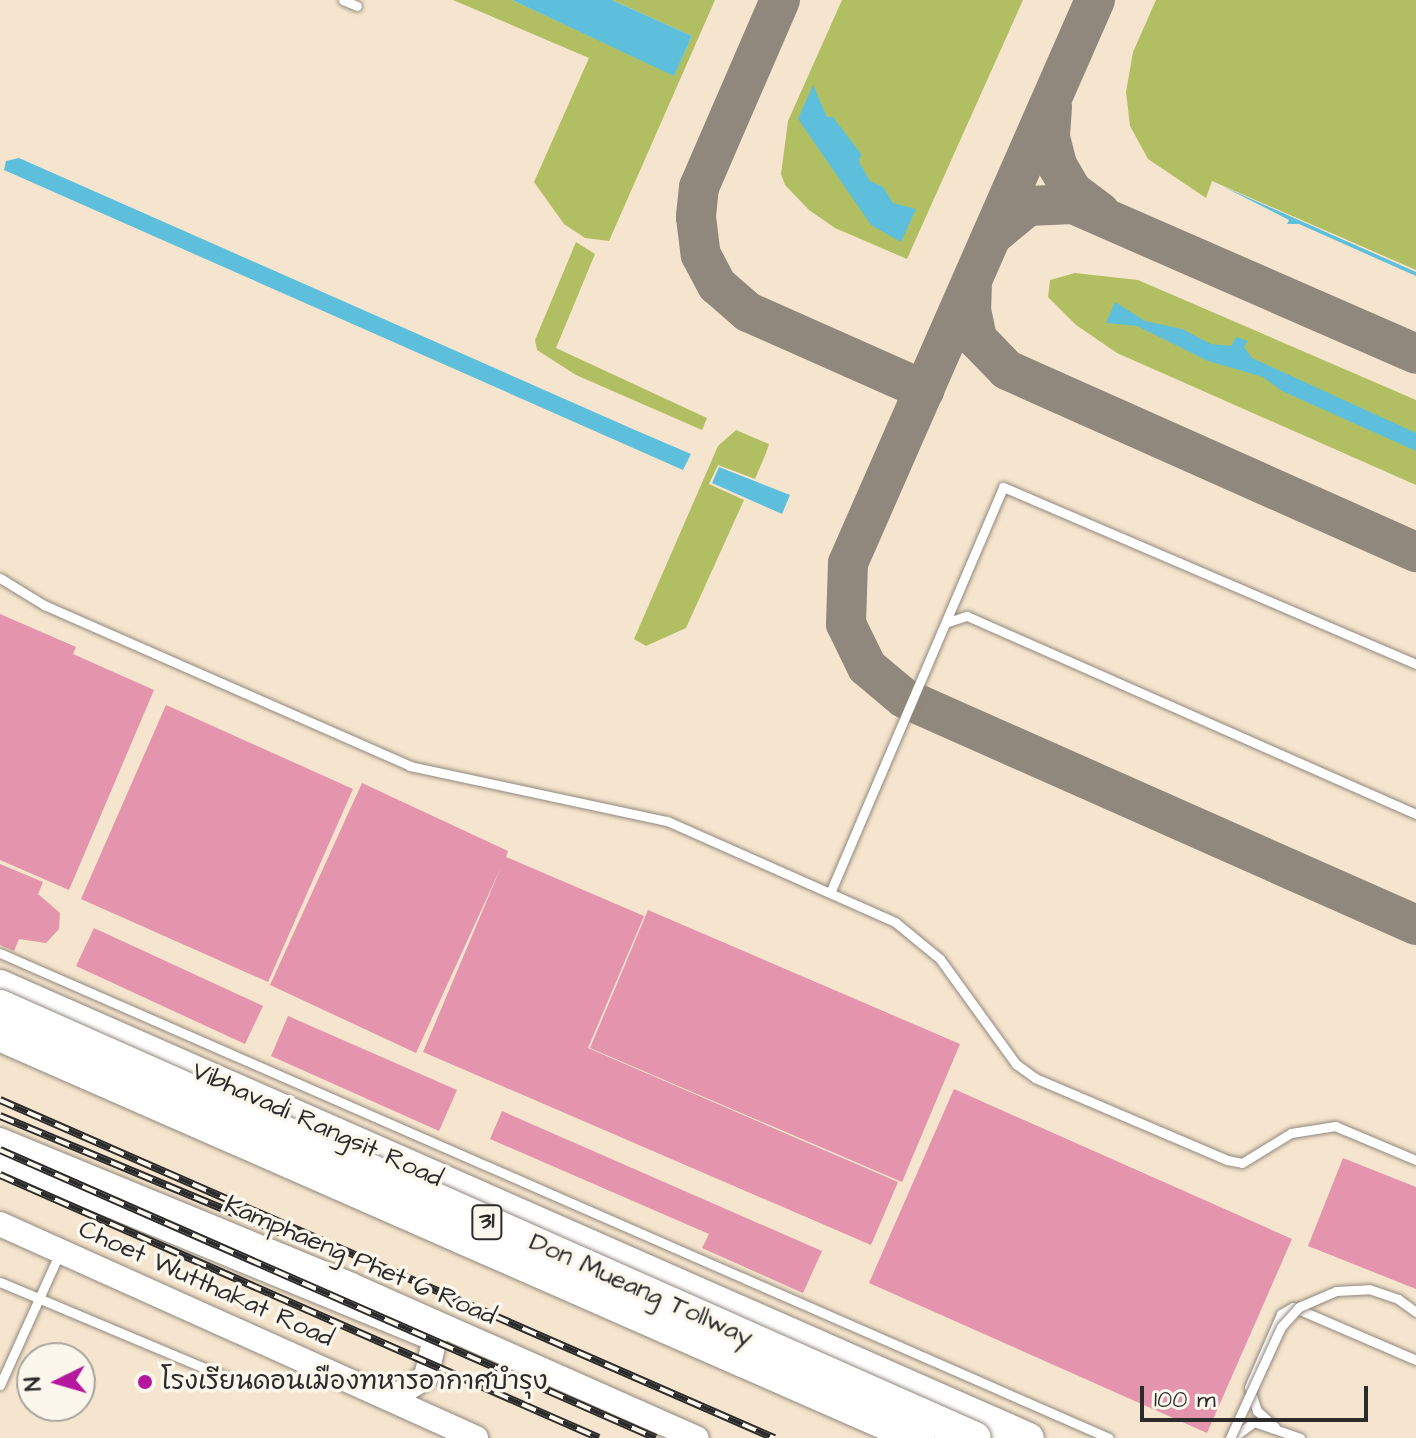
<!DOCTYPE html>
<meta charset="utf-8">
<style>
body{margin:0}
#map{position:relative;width:1416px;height:1438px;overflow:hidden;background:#f6e5ce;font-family:"Architects Daughter","Playpen Sans Thai",sans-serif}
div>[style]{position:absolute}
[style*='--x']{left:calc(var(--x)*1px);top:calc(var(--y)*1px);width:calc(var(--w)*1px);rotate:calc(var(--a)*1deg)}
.green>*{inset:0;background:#b1bf62}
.water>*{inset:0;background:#5ebfdd}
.taxiway>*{height:40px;margin:-20px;padding:0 20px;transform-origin:20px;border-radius:20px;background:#90887c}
.building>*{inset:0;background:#e494ac}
.roads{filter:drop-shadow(0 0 2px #90887c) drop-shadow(0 0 2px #90887c)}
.service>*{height:9px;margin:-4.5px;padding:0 4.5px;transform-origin:4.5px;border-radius:4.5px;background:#fff}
.secondary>*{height:24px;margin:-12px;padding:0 12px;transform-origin:12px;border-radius:12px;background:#fff}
.trunk>*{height:30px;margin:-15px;padding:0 15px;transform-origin:15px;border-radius:15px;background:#fff}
.rail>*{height:8px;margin-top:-4px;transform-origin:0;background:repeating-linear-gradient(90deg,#fbf7ec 0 15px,#2b2b2b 0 30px);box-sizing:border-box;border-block:2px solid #2b2b2b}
.bridges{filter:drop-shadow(0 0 2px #90887c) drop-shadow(0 0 2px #90887c)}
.service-bridge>*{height:9px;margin:-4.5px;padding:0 4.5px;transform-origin:4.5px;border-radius:4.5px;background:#fff}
.motorway-bridge>*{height:32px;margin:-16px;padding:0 16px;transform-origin:16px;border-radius:16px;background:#fff}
.dots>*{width:22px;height:22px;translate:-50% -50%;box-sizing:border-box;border:4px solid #fbf7ec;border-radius:50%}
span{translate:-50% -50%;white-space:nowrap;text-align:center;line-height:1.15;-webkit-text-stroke:7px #fbf7ec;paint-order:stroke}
.shield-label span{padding:2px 6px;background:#fbf7ec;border:2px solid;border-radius:6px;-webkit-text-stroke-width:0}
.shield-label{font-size:24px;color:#2b2b2b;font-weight:700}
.street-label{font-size:26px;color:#2b2b2b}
.poi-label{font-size:26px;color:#2b2b2b}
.left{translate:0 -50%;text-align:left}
.north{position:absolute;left:16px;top:1342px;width:80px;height:80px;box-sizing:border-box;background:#fbf7ec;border:2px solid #a8a59f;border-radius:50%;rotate:265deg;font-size:22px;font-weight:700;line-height:32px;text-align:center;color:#2b2b2b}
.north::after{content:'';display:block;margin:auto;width:28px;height:36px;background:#b5179e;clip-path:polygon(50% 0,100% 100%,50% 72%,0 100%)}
.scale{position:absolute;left:1140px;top:1386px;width:228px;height:36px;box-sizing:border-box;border:4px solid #2b2b2b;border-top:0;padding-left:10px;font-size:24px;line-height:28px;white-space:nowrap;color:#2b2b2b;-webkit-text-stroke:6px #fbf7ec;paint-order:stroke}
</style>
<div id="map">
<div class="green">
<div style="clip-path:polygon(453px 0,512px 0,674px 75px,692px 36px,612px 0,715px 0,609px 241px,585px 238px,564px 224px,534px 182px,589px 58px)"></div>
<div style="clip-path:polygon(842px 0,1023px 0,907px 259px,835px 228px,809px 210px,785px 185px,781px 174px,788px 121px)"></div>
<div style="clip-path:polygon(1156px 0,1416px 0,1416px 270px,1212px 181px,1206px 198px,1148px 159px,1130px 126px,1126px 92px,1133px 52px)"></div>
<div style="clip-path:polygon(576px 242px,595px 254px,556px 348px,707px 418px,702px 430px,576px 375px,537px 350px,535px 340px)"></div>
<div style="clip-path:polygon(1075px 273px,1138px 280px,1416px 400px,1416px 485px,1117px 353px,1076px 325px,1048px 297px,1050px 280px)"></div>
<div style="clip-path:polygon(736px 430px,769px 444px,766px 453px,755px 479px,718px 465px,709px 484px,744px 500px,686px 628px,646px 646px,634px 639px,718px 446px)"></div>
</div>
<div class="water">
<div style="clip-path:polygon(512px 0,612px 0,692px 36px,674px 76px)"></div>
<div style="clip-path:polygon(813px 85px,827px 117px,833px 117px,861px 154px,859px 162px,870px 181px,883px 187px,893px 203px,916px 209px,901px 242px,871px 225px,798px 119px)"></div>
<div style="clip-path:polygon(19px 158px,635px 430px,691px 454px,683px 470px,4px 170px,6px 161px)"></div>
<div style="clip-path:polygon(1222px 186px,1416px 272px,1416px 276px,1299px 224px,1287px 224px,1289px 220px)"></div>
<div style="clip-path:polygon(1115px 302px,1145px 321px,1182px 329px,1211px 344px,1231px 346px,1236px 337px,1248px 341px,1244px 347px,1252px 358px,1416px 433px,1416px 451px,1282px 391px,1263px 377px,1208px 361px,1137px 326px,1106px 323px)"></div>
<div style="clip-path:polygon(719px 467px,790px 495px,782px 514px,712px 483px)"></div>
</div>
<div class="taxiway">
<div style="--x:780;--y:0;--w:204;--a:113.4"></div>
<div style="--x:699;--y:187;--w:30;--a:96"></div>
<div style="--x:696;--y:217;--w:38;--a:83"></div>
<div style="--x:701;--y:255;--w:34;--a:62"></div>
<div style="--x:717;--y:285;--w:41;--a:41.1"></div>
<div style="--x:748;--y:312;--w:193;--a:23.9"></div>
<div style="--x:1095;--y:0;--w:615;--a:113.69"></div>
<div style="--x:848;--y:563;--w:61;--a:91.9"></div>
<div style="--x:846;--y:624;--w:48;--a:64"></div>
<div style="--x:867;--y:667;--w:48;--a:40"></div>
<div style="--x:904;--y:698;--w:560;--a:23.91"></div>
<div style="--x:1052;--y:107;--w:30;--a:94"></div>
<div style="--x:1050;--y:137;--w:29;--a:76"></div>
<div style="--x:1057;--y:165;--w:30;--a:60"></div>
<div style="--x:1072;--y:191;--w:35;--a:37"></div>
<div style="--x:994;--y:234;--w:44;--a:-39.5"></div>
<div style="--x:1028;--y:206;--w:45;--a:-2.5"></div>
<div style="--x:1073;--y:204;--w:374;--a:23.6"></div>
<div style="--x:972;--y:283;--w:27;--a:92"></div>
<div style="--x:971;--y:310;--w:30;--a:78"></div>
<div style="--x:977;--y:339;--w:43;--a:45.9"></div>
<div style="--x:1007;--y:370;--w:448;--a:24"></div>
</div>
<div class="building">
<div style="clip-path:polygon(0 614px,76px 647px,73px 654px,154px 690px,69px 890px,0 860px)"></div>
<div style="clip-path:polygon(166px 705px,353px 789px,268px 982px,81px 899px)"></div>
<div style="clip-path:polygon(362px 783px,508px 851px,506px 857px,644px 916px,588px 1048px,898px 1182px,871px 1245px,423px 1052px,501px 867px,416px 1053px,270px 985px)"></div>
<div style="clip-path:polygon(0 864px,43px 882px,38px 894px,60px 913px,59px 929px,46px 943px,19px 939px,14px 951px,0 945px)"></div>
<div style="clip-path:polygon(648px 910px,960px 1044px,902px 1182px,590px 1048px)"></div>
<div style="clip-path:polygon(94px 928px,263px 1006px,245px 1044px,76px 966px)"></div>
<div style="clip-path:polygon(288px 1016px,457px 1090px,439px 1131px,271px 1056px)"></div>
<div style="clip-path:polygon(954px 1089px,1292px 1239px,1207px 1433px,869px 1283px)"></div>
<div style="clip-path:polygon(502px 1111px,822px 1251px,803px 1293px,702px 1248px,709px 1234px,490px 1139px)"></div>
<div style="clip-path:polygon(1343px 1158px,1416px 1187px,1416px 1289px,1308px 1246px)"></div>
</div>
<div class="roads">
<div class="service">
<div style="--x:343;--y:0;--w:15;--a:23"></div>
<div style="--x:0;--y:578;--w:52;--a:31.5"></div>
<div style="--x:44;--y:605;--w:400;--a:23.7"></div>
<div style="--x:410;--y:766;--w:263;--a:12.1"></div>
<div style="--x:667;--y:821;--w:249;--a:23.9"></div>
<div style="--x:895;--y:922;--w:58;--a:39.4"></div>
<div style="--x:940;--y:959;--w:130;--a:54.1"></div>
<div style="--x:1016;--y:1064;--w:24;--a:36"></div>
<div style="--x:1035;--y:1078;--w:209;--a:23.1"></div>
<div style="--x:1227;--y:1160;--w:15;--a:11"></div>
<div style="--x:1242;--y:1163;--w:57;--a:-31.5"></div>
<div style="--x:1291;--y:1133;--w:45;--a:-9"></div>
<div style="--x:1335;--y:1126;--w:88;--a:22.8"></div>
<div style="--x:948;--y:622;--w:20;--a:-18"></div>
<div style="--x:967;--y:616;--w:491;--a:23.8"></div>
<div style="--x:830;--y:893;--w:441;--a:-66.9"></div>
<div style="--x:1003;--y:487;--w:449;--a:23.2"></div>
<div style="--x:0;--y:953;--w:1210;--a:23.62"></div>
<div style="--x:0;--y:1282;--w:251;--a:22.8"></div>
<div style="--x:0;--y:1385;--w:146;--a:-65.7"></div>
<div style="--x:1275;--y:1427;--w:24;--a:-138"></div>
<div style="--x:1257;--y:1411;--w:25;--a:-108"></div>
<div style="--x:1249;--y:1387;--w:80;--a:-66.3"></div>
<div style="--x:1281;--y:1314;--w:14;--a:-30"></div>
<div style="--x:1293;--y:1307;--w:134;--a:23.3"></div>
<div style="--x:1232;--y:1438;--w:27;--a:-36"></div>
<div style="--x:1254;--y:1422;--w:49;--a:19.2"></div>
</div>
<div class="secondary">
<div style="--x:0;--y:1140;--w:380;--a:22.4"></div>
<div style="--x:351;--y:1285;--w:378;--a:23.9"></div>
<div style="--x:0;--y:1160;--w:457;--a:22.4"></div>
<div style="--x:0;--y:1224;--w:522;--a:24.21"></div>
<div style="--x:391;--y:1399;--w:41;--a:-32.2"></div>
<div style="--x:426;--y:1377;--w:39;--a:-77"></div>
</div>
<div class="trunk">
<div style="--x:0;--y:985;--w:1124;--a:23.76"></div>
</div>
</div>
<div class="rail">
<div style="--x:0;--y:1100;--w:845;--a:23.59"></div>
<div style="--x:0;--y:1116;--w:304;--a:22.6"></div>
<div style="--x:0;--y:1150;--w:716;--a:23.7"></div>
<div style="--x:0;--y:1175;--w:654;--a:23.7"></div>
</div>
<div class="bridges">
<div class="service-bridge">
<div style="--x:1230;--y:1438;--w:122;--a:-65.3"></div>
<div style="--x:1281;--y:1327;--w:27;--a:-48"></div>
<div style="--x:1299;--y:1307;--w:40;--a:-23.4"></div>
<div style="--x:1336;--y:1291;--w:33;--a:-3"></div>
<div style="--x:1369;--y:1289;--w:31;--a:19"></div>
<div style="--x:1398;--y:1299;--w:22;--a:36"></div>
</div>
<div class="motorway-bridge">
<div style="--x:0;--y:1006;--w:1066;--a:23.9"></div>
<div style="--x:0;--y:1035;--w:1003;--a:23.7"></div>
</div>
</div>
<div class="dots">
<div style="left:145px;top:1382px;background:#b5179e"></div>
</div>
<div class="shield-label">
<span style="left:487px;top:1222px">31</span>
</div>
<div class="street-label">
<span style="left:317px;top:1125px;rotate:24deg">Vibhavadi Rangsit Road</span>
<span style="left:360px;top:1261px;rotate:23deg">Kamphaeng Phet 6 Road</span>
<span style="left:206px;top:1284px;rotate:24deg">Choet Wutthakat Road</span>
<span style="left:641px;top:1290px;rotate:24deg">Don Mueang Tollway</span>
</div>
<div class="poi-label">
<span class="left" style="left:161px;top:1382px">โรงเรียนดอนเมืองทหารอากาศบำรุง</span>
</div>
<div class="north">N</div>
<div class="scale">100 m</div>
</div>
